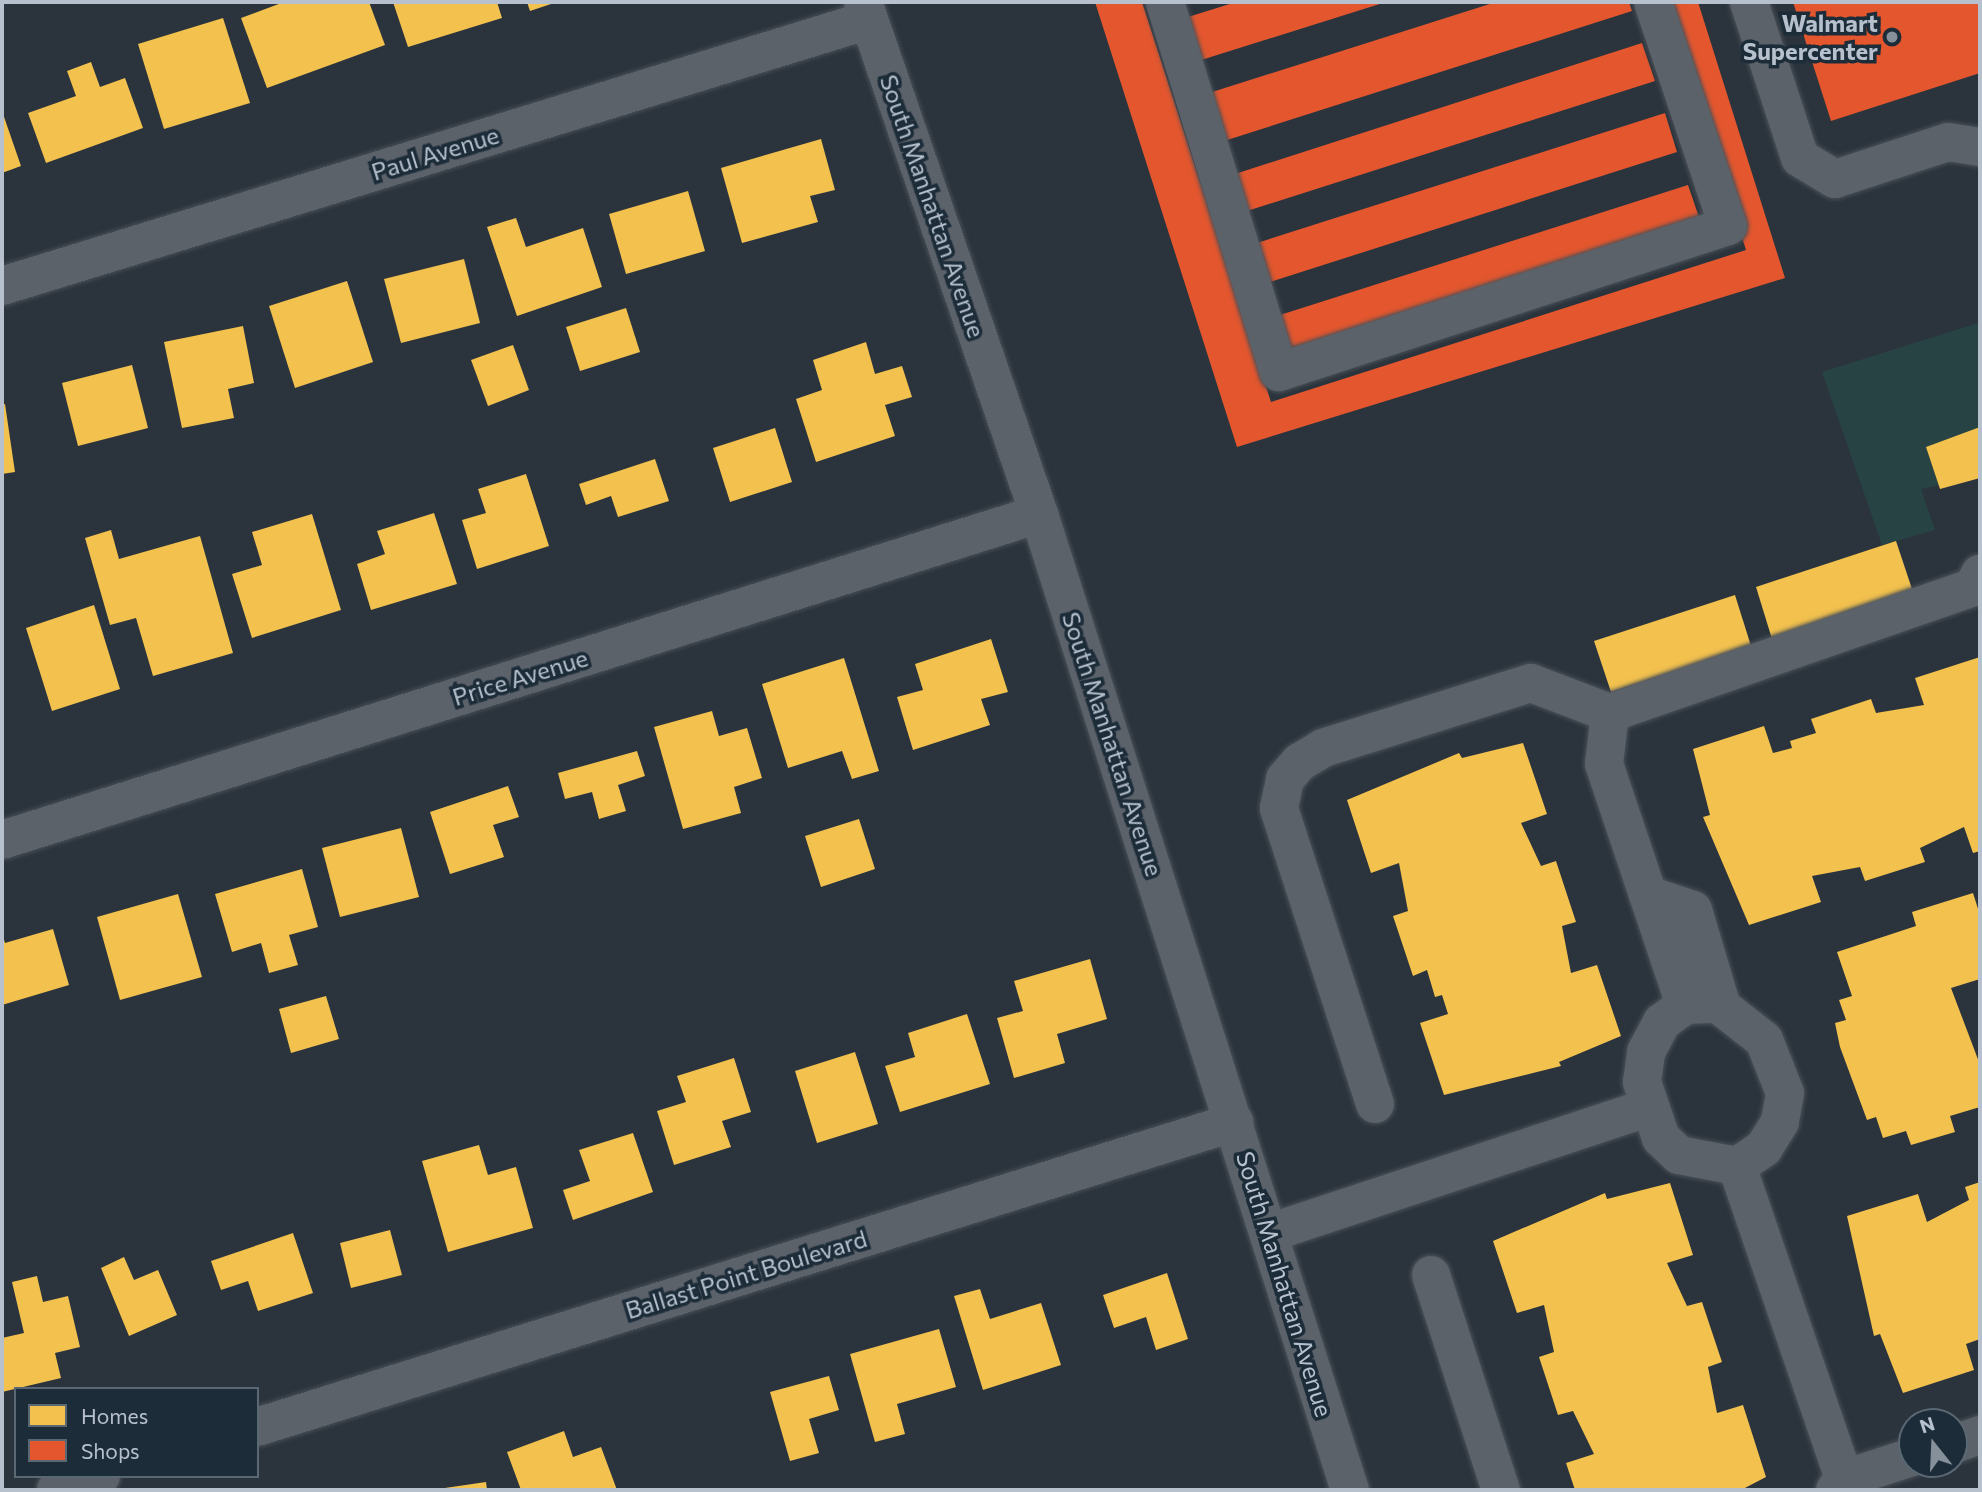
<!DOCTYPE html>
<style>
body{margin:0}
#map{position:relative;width:1982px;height:1492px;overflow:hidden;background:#2b343d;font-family:Commissioner,sans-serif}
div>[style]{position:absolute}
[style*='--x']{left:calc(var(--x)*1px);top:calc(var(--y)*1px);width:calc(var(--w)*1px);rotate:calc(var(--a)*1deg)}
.green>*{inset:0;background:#274344}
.homes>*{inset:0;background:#f2c14e}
.shops>*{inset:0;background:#e4572e}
.roads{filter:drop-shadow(0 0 2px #4a5057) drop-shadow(0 0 2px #4a5057)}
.minor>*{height:38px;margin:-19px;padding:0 19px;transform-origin:19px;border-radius:19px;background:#5c626a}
.dots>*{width:19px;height:19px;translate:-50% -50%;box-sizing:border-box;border:4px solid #1d2c39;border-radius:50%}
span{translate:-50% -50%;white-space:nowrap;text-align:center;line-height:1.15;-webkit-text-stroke:7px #1d2c39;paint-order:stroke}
.poi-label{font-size:24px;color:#b6c1cd;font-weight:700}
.right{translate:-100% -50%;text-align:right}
.street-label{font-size:24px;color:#b6c1cd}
.frame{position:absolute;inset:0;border:4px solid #b6c1cd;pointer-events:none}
.legend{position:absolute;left:14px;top:1387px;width:245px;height:91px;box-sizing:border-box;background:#1d2c39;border:2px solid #5a6874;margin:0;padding:9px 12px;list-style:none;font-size:21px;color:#b6c1cd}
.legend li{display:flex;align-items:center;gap:14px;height:35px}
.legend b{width:35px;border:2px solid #5a6874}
.north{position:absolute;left:1898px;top:1408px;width:70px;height:70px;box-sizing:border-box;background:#1d2c39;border:2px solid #5a6874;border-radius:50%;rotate:342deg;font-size:19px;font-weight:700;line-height:28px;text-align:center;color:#b6c1cd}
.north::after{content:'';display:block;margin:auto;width:24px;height:32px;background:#85909b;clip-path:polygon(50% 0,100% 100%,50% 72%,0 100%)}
</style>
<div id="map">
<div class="green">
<div style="clip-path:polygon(1978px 323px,1980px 477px,1921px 489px,1935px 530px,1882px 545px,1822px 372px)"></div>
</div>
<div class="homes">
<div style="clip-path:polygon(284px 2px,369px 2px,385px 45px,267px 88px,241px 18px)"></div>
<div style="clip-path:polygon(393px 2px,497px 2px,502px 18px,408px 47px)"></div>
<div style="clip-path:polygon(527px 2px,557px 2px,530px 11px)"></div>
<div style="clip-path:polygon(223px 18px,250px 103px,164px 129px,138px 44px)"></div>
<div style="clip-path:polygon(91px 62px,100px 87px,125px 78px,143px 128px,46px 163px,28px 113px,76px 96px,67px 71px)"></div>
<div style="clip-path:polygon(2px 111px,21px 166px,2px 173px)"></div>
<div style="clip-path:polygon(821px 139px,835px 190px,810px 196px,818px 222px,742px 243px,721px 168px)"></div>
<div style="clip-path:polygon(688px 191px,705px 251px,626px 274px,609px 214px)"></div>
<div style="clip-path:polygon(516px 218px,526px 247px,583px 228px,602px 287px,517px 316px,487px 227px)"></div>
<div style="clip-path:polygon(464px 259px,480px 323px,401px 343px,384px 279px)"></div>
<div style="clip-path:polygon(347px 281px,373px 362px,295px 388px,269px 306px)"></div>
<div style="clip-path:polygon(626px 308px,640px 352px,580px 371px,566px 327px)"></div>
<div style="clip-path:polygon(243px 326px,254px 383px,228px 389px,234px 418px,182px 428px,164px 342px)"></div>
<div style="clip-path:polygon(866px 342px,875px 374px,902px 366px,912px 397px,885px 405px,895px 436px,816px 462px,796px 399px,822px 390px,813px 360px)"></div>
<div style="clip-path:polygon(513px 345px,529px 390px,488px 406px,471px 360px)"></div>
<div style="clip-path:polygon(132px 365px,148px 428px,78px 446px,62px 383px)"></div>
<div style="clip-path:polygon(5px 404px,15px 472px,2px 474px,2px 405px)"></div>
<div style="clip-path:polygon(1980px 427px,1980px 478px,1940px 489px,1926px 447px)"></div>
<div style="clip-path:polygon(775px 428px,792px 482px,730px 502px,713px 448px)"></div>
<div style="clip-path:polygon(655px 459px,669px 501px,618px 517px,611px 496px,586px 505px,579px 484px)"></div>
<div style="clip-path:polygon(526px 474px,549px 546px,477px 569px,462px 520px,486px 513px,478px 489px)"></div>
<div style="clip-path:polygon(434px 513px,457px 584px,371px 610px,357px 564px,385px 554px,377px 531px)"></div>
<div style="clip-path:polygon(312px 514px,341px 610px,252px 638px,232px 574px,262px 565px,252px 532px)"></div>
<div style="clip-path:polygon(111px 530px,119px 559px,200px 536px,233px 653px,153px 676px,136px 618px,110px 625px,85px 538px)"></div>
<div style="clip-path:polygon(1896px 541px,1913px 592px,1772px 639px,1756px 587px)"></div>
<div style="clip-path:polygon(1735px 595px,1751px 646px,1611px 692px,1594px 641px)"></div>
<div style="clip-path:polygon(94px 605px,120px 689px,52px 711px,26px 628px)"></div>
<div style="clip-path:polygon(991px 639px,1008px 692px,981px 699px,990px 725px,913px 750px,897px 697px,923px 690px,915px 664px)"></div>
<div style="clip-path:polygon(1980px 657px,1980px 851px,1973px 853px,1964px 827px,1920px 848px,1925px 862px,1865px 881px,1860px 867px,1812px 876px,1821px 902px,1749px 925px,1703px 817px,1710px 815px,1693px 749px,1764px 726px,1773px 753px,1792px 748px,1790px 741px,1816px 733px,1811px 719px,1871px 699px,1876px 713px,1924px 705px,1915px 678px)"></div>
<div style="clip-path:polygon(844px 658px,879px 771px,852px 779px,842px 751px,788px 768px,762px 684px)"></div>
<div style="clip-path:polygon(712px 711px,719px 736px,747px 728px,762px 778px,734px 787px,741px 813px,683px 829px,654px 727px)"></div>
<div style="clip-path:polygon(1523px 743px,1547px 814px,1521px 823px,1541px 866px,1556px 861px,1576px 922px,1562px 926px,1571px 973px,1597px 965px,1621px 1036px,1559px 1062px,1561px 1066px,1444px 1095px,1420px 1023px,1448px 1014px,1442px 995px,1435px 997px,1427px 970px,1413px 976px,1393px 916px,1408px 911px,1399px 863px,1371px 873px,1347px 800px,1459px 753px,1462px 758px)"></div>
<div style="clip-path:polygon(637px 751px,645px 776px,618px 785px,626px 811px,599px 819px,592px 792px,565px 799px,558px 773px)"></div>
<div style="clip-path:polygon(508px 786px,519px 817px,493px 825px,504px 857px,450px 874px,430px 812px)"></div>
<div style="clip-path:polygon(859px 819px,875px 869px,821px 887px,805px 836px)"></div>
<div style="clip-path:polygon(401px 828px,419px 897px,340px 917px,322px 848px)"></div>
<div style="clip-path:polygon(302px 869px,318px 927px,289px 935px,298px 965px,269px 973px,261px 943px,232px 952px,215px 894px)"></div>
<div style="clip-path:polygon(1973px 893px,1980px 915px,1980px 979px,1951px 988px,1979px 1062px,1980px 1107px,1950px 1116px,1955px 1132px,1911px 1145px,1906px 1131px,1883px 1138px,1876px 1117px,1867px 1120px,1840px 1047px,1835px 1023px,1846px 1020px,1839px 1000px,1852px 996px,1837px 952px,1916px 926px,1912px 912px)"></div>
<div style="clip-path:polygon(178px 894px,202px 977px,120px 1000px,97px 917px)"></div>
<div style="clip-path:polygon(53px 929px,69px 985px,2px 1005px,2px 933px,5px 943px)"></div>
<div style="clip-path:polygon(1090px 959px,1107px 1019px,1057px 1034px,1065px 1063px,1014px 1078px,997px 1018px,1023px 1011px,1014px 981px)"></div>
<div style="clip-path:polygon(326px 996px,339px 1039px,291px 1053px,279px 1009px)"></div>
<div style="clip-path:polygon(967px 1014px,990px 1084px,900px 1112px,885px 1066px,915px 1057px,908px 1033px)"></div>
<div style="clip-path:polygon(855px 1052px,878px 1124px,817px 1143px,795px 1071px)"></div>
<div style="clip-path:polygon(734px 1058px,751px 1112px,722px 1121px,731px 1147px,674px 1165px,657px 1111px,686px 1102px,677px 1076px)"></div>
<div style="clip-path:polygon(633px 1133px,653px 1192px,573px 1220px,563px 1190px,590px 1181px,579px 1150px)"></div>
<div style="clip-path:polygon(479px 1145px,488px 1175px,516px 1167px,533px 1228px,448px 1252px,422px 1161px)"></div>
<div style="clip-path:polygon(1980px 1182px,1980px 1339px,1966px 1344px,1974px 1370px,1903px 1393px,1880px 1334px,1874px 1336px,1847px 1216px,1918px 1194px,1927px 1222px,1969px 1200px,1965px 1187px)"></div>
<div style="clip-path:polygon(1670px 1183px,1693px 1255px,1667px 1263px,1687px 1306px,1702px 1302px,1722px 1362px,1708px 1367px,1717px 1413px,1743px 1405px,1766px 1477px,1741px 1490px,1575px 1490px,1566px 1463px,1594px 1454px,1573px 1411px,1558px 1415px,1539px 1357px,1554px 1352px,1544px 1305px,1517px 1313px,1493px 1241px,1605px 1193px,1607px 1199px)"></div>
<div style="clip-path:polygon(390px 1230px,402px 1275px,351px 1288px,340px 1243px)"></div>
<div style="clip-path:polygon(293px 1233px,313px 1293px,258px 1311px,248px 1281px,221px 1290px,211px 1261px)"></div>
<div style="clip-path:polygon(124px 1257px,134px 1280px,158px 1270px,177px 1315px,129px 1336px,101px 1268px)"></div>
<div style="clip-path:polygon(1167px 1273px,1188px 1339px,1156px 1350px,1146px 1317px,1114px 1328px,1103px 1295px)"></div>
<div style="clip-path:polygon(37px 1276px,43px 1302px,68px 1296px,80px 1347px,55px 1353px,61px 1378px,2px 1392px,2px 1338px,24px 1333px,12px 1282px)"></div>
<div style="clip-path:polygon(980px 1289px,990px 1319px,1041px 1303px,1061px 1365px,983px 1390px,954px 1296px)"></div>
<div style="clip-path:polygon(939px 1329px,956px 1387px,897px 1404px,905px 1434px,875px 1442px,850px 1354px)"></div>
<div style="clip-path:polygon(829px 1376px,839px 1410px,809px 1419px,819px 1453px,790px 1461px,770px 1392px)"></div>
<div style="clip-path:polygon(564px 1431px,573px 1457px,601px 1447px,617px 1490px,521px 1490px,507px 1452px)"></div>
<div style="clip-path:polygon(486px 1482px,487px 1490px,438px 1490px,438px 1489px)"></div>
</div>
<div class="shops">
<div style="clip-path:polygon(1095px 2px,1142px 2px,1271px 402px,1746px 250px,1667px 2px,1698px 2px,1785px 278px,1237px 447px)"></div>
<div style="clip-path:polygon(1236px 2px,1386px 2px,1198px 61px,1185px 18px)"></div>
<div style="clip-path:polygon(1496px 2px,1629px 2px,1632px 11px,1224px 141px,1209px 93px)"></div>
<div style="clip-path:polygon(1793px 2px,1980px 2px,1980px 73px,1831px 121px)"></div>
<div style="clip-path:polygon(1642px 43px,1655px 81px,1247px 211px,1235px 174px)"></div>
<div style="clip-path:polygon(1665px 113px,1677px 152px,1270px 282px,1257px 243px)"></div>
<div style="clip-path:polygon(1688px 185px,1701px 223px,1292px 353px,1280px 315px)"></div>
</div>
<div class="roads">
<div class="minor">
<div style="--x:863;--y:2;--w:541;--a:71.03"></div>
<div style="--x:1039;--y:514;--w:1024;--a:72.33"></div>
<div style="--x:1165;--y:2;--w:387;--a:72.9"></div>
<div style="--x:1279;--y:372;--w:472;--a:-18"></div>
<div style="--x:1728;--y:226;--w:236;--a:-108.5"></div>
<div style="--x:1749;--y:2;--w:164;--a:71.9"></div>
<div style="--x:1800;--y:158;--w:41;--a:31"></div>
<div style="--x:1835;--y:179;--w:119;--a:-18.1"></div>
<div style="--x:1948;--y:142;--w:32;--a:9"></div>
<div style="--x:2;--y:286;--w:907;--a:-17.06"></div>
<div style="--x:1610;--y:713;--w:51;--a:96.7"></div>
<div style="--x:1604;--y:764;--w:254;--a:71.4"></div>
<div style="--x:2;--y:840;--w:1087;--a:-17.45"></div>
<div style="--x:1648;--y:895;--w:47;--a:18.4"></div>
<div style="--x:1693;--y:910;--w:101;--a:73.4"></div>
<div style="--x:1718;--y:1004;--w:58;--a:38"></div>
<div style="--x:1764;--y:1040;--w:57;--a:68.4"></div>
<div style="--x:1785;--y:1093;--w:29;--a:100"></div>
<div style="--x:1780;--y:1122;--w:31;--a:122"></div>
<div style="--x:1764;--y:1148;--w:32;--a:146"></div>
<div style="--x:1737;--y:1166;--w:59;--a:-169.3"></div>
<div style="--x:1679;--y:1155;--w:25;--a:-137"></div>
<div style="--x:1661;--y:1138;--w:59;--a:-108.7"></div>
<div style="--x:1642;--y:1082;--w:30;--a:-82"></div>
<div style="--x:1646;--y:1052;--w:34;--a:-62"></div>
<div style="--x:1662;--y:1022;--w:29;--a:-36"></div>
<div style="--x:1685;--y:1005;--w:33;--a:-2"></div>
<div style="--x:1375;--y:1104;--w:311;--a:-108"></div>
<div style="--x:1279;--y:808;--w:30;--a:-78"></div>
<div style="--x:1285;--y:779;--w:23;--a:-49"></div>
<div style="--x:1300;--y:762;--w:27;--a:-31"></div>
<div style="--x:1323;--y:748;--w:218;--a:-17.4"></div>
<div style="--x:1531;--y:683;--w:85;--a:20.8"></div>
<div style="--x:1610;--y:713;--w:384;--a:-19.1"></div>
<div style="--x:1973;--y:587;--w:15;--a:-62"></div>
<div style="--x:1737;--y:1166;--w:331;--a:71.1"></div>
<div style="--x:1269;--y:1233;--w:398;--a:-18.3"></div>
<div style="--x:1431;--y:1275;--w:226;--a:72"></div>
<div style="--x:257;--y:1427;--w:1024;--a:-17.32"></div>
<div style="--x:1954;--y:1444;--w:28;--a:-19"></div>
<div style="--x:56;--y:1490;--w:47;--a:-17.3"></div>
<div style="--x:1835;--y:1490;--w:14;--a:-51"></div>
<div style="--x:1844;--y:1479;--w:71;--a:-17.9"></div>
</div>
</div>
<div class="dots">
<div style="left:1892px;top:37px;background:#85909b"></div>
</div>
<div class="poi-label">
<span class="right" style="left:1878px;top:37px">Walmart<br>Supercenter</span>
</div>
<div class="street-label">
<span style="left:435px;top:153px;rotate:-17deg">Paul Avenue</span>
<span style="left:933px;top:206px;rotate:71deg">South Manhattan Avenue</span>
<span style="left:520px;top:677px;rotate:-17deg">Price Avenue</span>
<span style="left:1113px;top:744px;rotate:72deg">South Manhattan Avenue</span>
<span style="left:746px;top:1274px;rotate:-17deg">Ballast Point Boulevard</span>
<span style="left:1285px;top:1284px;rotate:73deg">South Manhattan Avenue</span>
</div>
<div class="frame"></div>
<ul class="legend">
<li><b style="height:19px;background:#f2c14e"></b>Homes</li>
<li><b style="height:19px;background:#e4572e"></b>Shops</li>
</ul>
<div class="north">N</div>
</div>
